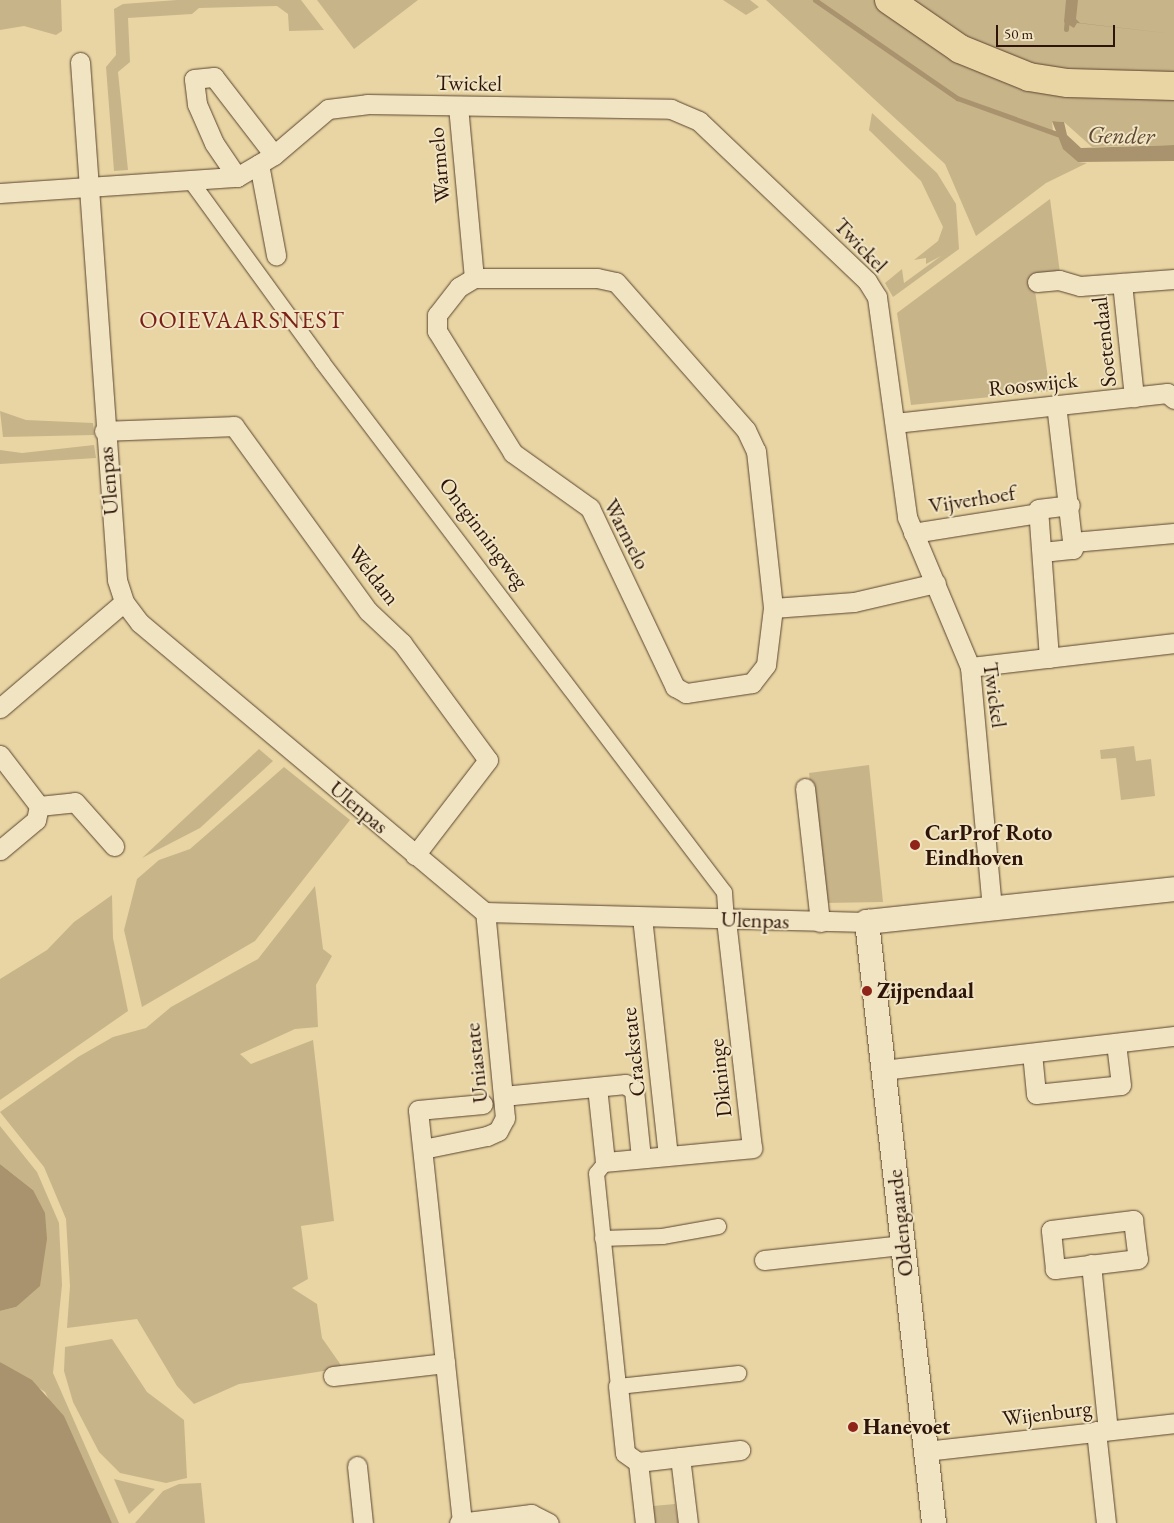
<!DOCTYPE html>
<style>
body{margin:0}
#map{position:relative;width:1174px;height:1523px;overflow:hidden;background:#e8d5a3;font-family:"EB Garamond",serif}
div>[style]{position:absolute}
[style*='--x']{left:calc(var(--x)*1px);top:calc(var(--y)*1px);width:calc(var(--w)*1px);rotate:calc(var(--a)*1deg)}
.green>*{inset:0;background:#c8b489}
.water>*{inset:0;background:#a9936f}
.stream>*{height:5px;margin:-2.5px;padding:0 2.5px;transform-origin:2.5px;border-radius:2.5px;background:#a9936f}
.roads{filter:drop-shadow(0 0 1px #5c4430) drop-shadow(0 0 1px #5c4430)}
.pedestrian>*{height:15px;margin:-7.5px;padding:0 7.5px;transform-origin:7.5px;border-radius:7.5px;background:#f0e4c3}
.minor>*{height:19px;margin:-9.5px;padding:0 9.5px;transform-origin:9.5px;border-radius:9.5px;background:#f0e4c3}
.tertiary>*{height:24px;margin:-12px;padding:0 12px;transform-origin:12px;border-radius:12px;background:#f0e4c3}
.trunk>*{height:28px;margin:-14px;padding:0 14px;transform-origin:14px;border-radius:14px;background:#e8d5a3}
.dots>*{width:14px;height:14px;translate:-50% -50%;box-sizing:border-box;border:2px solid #f0e4c3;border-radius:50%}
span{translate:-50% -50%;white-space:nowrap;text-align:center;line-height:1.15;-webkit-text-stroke:4px #f0e4c3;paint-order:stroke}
.street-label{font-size:22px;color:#2e1409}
.poi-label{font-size:22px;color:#2e1409;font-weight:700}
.left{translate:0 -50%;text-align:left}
.water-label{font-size:24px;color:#5f4732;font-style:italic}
.neighbourhood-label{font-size:24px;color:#7a1f14;letter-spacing:1px}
.scale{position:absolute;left:996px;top:25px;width:119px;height:22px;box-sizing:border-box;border:2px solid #2e1409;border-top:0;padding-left:6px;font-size:15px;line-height:18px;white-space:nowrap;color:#2e1409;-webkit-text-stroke:4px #f0e4c3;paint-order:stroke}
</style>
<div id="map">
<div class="green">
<div style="clip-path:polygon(0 0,61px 0,62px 31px,56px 35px,24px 26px,0 30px)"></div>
<div style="clip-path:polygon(177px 0,301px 0,324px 30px,289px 31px,288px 14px,277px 6px,199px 8px,192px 14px,128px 18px,130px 62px,118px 72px,128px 170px,114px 171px,106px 67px,116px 55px,114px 9px,123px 4px)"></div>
<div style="clip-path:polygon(317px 0,418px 0,354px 49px)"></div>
<div style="clip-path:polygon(723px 0,750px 0,759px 7px,746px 15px)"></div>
<div style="clip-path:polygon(766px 0,878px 0,958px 53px,1174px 94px,1174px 145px,1092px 147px,1064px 122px,1052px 121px,1053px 131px,1078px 162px,1087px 163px,1046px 183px,976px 236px,945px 164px)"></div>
<div style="clip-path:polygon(899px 0,1174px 0,1174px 76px,1129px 79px,998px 61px)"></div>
<div style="clip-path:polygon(872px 113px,937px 173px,956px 204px,959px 249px,893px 297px,885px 283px,902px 269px,904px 283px,941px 256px,926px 264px,926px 258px,914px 260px,938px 241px,943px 227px,921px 181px,869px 130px)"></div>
<div style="clip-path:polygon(1050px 199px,1061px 280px,1034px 284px,1050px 391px,911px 405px,897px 313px)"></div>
<div style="clip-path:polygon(0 411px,26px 420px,93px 423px,94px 435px,3px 437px)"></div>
<div style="clip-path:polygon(94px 445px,96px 458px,0 464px,0 450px,22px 453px)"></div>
<div style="clip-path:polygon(1134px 746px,1136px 761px,1151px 759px,1155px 796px,1121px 800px,1116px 758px,1101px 759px,1100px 750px)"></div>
<div style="clip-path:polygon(259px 749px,273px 761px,200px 828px,142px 858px)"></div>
<div style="clip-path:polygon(869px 765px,883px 902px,824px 903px,809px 773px)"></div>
<div style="clip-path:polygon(284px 767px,350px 820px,255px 941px,142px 1007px,124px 930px,137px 879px,159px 860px,190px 849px)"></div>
<div style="clip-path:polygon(315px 886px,323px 949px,332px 956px,316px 985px,318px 1027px,295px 1029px,240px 1054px,251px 1064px,313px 1040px,334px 1221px,301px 1226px,308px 1279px,292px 1288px,317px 1304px,322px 1338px,343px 1368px,239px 1384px,194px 1404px,177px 1386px,137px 1319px,67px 1328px,70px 1286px,66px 1219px,44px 1167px,0 1112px,78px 1057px,113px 1037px,146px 1028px,171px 1007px,258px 959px)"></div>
<div style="clip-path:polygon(112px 895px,113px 938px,128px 1011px,0 1100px,0 979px,47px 950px,74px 922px)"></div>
<div style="clip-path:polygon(0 1126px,37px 1172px,59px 1223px,62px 1285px,53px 1373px,119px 1523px,112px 1523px,45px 1392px,0 1362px,0 1311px,16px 1307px,33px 1190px,0 1164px)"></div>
<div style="clip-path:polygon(112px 1339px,147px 1392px,184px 1420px,187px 1478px,166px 1483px,120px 1473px,99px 1452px,73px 1402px,64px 1371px,65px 1347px)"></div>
<div style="clip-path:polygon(114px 1479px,155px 1489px,129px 1514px)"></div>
<div style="clip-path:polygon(201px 1483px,205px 1523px,135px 1523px,163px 1491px,179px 1484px)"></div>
<div style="clip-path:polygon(675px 1504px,678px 1523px,654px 1523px,653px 1506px)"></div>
</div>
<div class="water">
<div style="clip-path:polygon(1066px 0,1078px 0,1076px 19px,1080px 23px,1174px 34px,1077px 23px,1074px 28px,1064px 22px)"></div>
<div style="clip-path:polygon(1052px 121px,1064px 122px,1067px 135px,1081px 148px,1174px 145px,1174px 161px,1078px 162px,1063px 149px)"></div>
<div style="clip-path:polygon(0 1164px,33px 1190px,45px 1213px,47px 1239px,40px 1286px,16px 1307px,0 1311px)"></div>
<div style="clip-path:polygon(0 1362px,32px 1380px,64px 1416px,112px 1523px,0 1523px)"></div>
</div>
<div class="stream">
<div style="--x:815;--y:0;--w:173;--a:34.6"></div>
<div style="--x:957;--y:98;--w:109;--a:19.8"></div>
<div style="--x:1066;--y:29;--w:11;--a:-85"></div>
</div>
<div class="roads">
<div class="pedestrian">
<div style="--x:190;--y:180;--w:225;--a:54"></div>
<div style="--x:322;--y:362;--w:665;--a:52.82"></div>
<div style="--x:724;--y:892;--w:27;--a:86"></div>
<div style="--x:605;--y:1162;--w:14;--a:129"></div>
<div style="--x:596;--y:1173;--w:214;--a:84.1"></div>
<div style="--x:618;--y:1386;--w:121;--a:-6.2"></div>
<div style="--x:602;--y:1238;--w:60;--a:-1.9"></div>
<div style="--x:662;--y:1236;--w:57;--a:-10.1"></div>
</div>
<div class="minor">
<div style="--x:80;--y:62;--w:519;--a:85.91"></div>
<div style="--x:117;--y:580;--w:23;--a:72"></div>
<div style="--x:124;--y:602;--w:26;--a:53"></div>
<div style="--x:140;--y:623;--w:450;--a:40"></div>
<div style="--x:485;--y:912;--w:382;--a:1.5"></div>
<div style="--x:458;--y:106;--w:173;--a:84.7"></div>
<div style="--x:259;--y:164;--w:93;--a:79.4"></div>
<div style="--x:237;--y:177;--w:41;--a:-124.1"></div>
<div style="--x:214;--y:143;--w:43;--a:-113.6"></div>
<div style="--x:197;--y:104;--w:25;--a:-97"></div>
<div style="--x:194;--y:79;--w:20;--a:-6"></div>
<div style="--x:214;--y:77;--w:98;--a:52.4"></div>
<div style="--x:0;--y:193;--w:238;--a:-3.9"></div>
<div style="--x:237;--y:177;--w:43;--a:-30.7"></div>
<div style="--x:274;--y:155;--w:71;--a:-40.4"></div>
<div style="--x:328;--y:109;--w:39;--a:-7"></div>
<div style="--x:367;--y:104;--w:304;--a:0.9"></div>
<div style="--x:671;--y:109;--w:30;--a:23"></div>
<div style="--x:699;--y:121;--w:232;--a:43.6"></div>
<div style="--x:867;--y:281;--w:19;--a:58"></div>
<div style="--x:877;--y:297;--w:222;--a:82.2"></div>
<div style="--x:907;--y:517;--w:163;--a:67.2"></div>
<div style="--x:970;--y:667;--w:242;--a:84.8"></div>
<div style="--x:474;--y:278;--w:123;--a:0"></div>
<div style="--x:597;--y:278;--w:19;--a:12"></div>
<div style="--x:616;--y:282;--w:197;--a:48.7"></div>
<div style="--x:746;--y:430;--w:23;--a:65"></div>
<div style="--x:756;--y:451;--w:158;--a:83.8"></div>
<div style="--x:773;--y:608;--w:57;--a:97"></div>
<div style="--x:766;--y:665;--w:23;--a:128"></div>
<div style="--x:752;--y:683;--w:67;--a:171.4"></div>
<div style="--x:686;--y:693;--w:13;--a:-151"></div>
<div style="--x:675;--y:687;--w:198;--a:-115.4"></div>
<div style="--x:590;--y:508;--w:95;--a:-144.5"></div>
<div style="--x:513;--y:453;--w:144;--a:-121.9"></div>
<div style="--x:437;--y:331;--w:16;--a:-90"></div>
<div style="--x:437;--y:315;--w:36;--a:-52"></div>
<div style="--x:459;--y:287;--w:17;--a:-31"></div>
<div style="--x:1037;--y:282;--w:22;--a:-5"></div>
<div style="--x:1059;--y:280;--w:22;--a:16"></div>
<div style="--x:1080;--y:286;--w:94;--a:-4.3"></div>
<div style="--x:1122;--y:283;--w:115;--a:84"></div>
<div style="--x:895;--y:423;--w:274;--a:-6.3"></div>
<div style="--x:1167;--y:393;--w:9;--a:41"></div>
<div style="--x:104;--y:431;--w:130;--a:-2.2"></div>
<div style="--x:234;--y:426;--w:228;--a:54.1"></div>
<div style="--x:368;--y:611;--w:47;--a:43.3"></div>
<div style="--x:402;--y:643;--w:145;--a:53.7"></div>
<div style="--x:488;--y:760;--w:120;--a:127.5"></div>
<div style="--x:913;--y:533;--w:128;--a:-9"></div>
<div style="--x:1073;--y:542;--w:101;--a:-5.1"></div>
<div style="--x:1042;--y:552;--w:31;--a:-6"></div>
<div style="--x:1073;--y:549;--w:145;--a:-96.7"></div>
<div style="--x:773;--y:608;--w:81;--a:-4.2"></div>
<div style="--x:854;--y:602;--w:84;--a:-13"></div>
<div style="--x:1049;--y:658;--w:149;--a:-94.2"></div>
<div style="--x:1038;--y:509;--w:32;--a:-7"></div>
<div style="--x:970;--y:667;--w:205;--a:-6.7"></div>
<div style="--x:0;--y:708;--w:163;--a:-40.5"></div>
<div style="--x:0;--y:755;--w:64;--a:52.6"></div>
<div style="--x:39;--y:806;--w:14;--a:102"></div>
<div style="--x:36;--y:820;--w:47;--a:140.2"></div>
<div style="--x:805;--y:788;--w:135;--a:83.6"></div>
<div style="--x:39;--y:806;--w:36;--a:-6"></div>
<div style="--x:75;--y:802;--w:59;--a:48.4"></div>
<div style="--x:642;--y:917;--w:240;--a:83.8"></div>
<div style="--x:1032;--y:1053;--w:41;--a:84.4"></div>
<div style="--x:1036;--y:1094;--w:85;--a:-6"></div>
<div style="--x:1121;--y:1085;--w:42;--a:-96.8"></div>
<div style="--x:883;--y:1070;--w:293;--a:-6.7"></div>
<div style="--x:597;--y:1087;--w:75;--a:83.9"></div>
<div style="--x:605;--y:1162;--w:148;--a:-5.4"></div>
<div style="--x:752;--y:1148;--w:230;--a:-96.5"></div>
<div style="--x:503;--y:1096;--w:123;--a:-5.6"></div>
<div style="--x:625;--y:1084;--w:11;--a:34"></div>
<div style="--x:634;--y:1090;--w:68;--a:84.1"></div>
<div style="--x:423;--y:1149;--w:65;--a:-11.5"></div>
<div style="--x:487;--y:1136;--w:12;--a:-24"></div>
<div style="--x:498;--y:1131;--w:15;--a:-62"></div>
<div style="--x:505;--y:1118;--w:207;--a:-95.5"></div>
<div style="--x:1133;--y:1220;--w:39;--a:83"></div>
<div style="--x:1138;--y:1259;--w:84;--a:173.1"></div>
<div style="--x:1055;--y:1269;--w:39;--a:-96"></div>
<div style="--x:1051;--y:1230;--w:83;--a:-7"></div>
<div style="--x:764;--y:1260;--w:140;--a:-6.2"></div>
<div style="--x:1091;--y:1264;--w:167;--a:84.2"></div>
<div style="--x:333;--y:1376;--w:113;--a:-6.6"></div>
<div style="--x:618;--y:1386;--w:67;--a:84"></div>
<div style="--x:625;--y:1453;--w:16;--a:35"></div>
<div style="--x:638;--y:1462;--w:103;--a:-6.7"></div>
<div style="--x:1096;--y:1431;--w:93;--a:83.8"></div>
<div style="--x:926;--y:1451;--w:250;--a:-6.4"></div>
<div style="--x:680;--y:1457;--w:66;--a:83.1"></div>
<div style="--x:638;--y:1462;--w:61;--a:83.5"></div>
<div style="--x:357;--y:1466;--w:57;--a:84"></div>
<div style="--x:462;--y:1522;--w:414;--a:-96.1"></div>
<div style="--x:418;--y:1110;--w:65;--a:-5.3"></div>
<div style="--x:459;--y:1523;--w:73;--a:-7.1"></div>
<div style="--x:531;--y:1514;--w:20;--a:27"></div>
</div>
<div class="tertiary">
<div style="--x:934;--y:1523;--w:605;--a:-96.36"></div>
<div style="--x:867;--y:922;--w:309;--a:-6.1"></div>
</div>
<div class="trunk">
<div style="--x:889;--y:0;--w:86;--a:34.6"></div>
<div style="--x:960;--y:49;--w:74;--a:22.1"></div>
<div style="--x:1029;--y:77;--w:39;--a:9"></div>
<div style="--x:1068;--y:83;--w:106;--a:1.6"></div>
</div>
</div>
<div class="dots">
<div style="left:915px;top:845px;background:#8f2418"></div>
<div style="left:867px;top:991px;background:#8f2418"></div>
<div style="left:853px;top:1427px;background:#8f2418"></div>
</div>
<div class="street-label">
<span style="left:469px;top:83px;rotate:1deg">Twickel</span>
<span style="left:439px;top:165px;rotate:-95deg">Warmelo</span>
<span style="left:861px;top:245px;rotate:46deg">Twickel</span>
<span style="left:1104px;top:342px;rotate:-96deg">Soetendaal</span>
<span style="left:1033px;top:384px;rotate:-6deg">Rooswijck</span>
<span style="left:108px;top:481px;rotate:-95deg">Ulenpas</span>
<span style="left:972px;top:499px;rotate:-9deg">Vijverhoef</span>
<span style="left:484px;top:533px;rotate:53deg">Ontginningweg</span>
<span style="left:627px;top:534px;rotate:63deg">Warmelo</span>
<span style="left:374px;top:575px;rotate:52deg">Weldam</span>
<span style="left:995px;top:695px;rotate:82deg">Twickel</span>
<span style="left:359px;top:807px;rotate:40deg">Ulenpas</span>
<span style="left:755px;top:920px;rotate:2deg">Ulenpas</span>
<span style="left:633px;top:1052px;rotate:-96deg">Crackstate</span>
<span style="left:476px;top:1063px;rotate:-96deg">Uniastate</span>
<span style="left:720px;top:1078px;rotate:-96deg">Dikninge</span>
<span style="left:900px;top:1223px;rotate:-96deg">Oldengaarde</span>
<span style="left:1047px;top:1413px;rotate:-7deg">Wijenburg</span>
</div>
<div class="poi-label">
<span class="left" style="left:925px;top:845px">CarProf Roto<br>Eindhoven</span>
<span class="left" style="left:877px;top:991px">Zijpendaal</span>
<span class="left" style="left:863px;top:1427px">Hanevoet</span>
</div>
<div class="water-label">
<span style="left:1121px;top:135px;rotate:1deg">Gender</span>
</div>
<div class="neighbourhood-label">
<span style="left:242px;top:320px">OOIEVAARSNEST</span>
</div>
<div class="scale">50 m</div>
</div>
